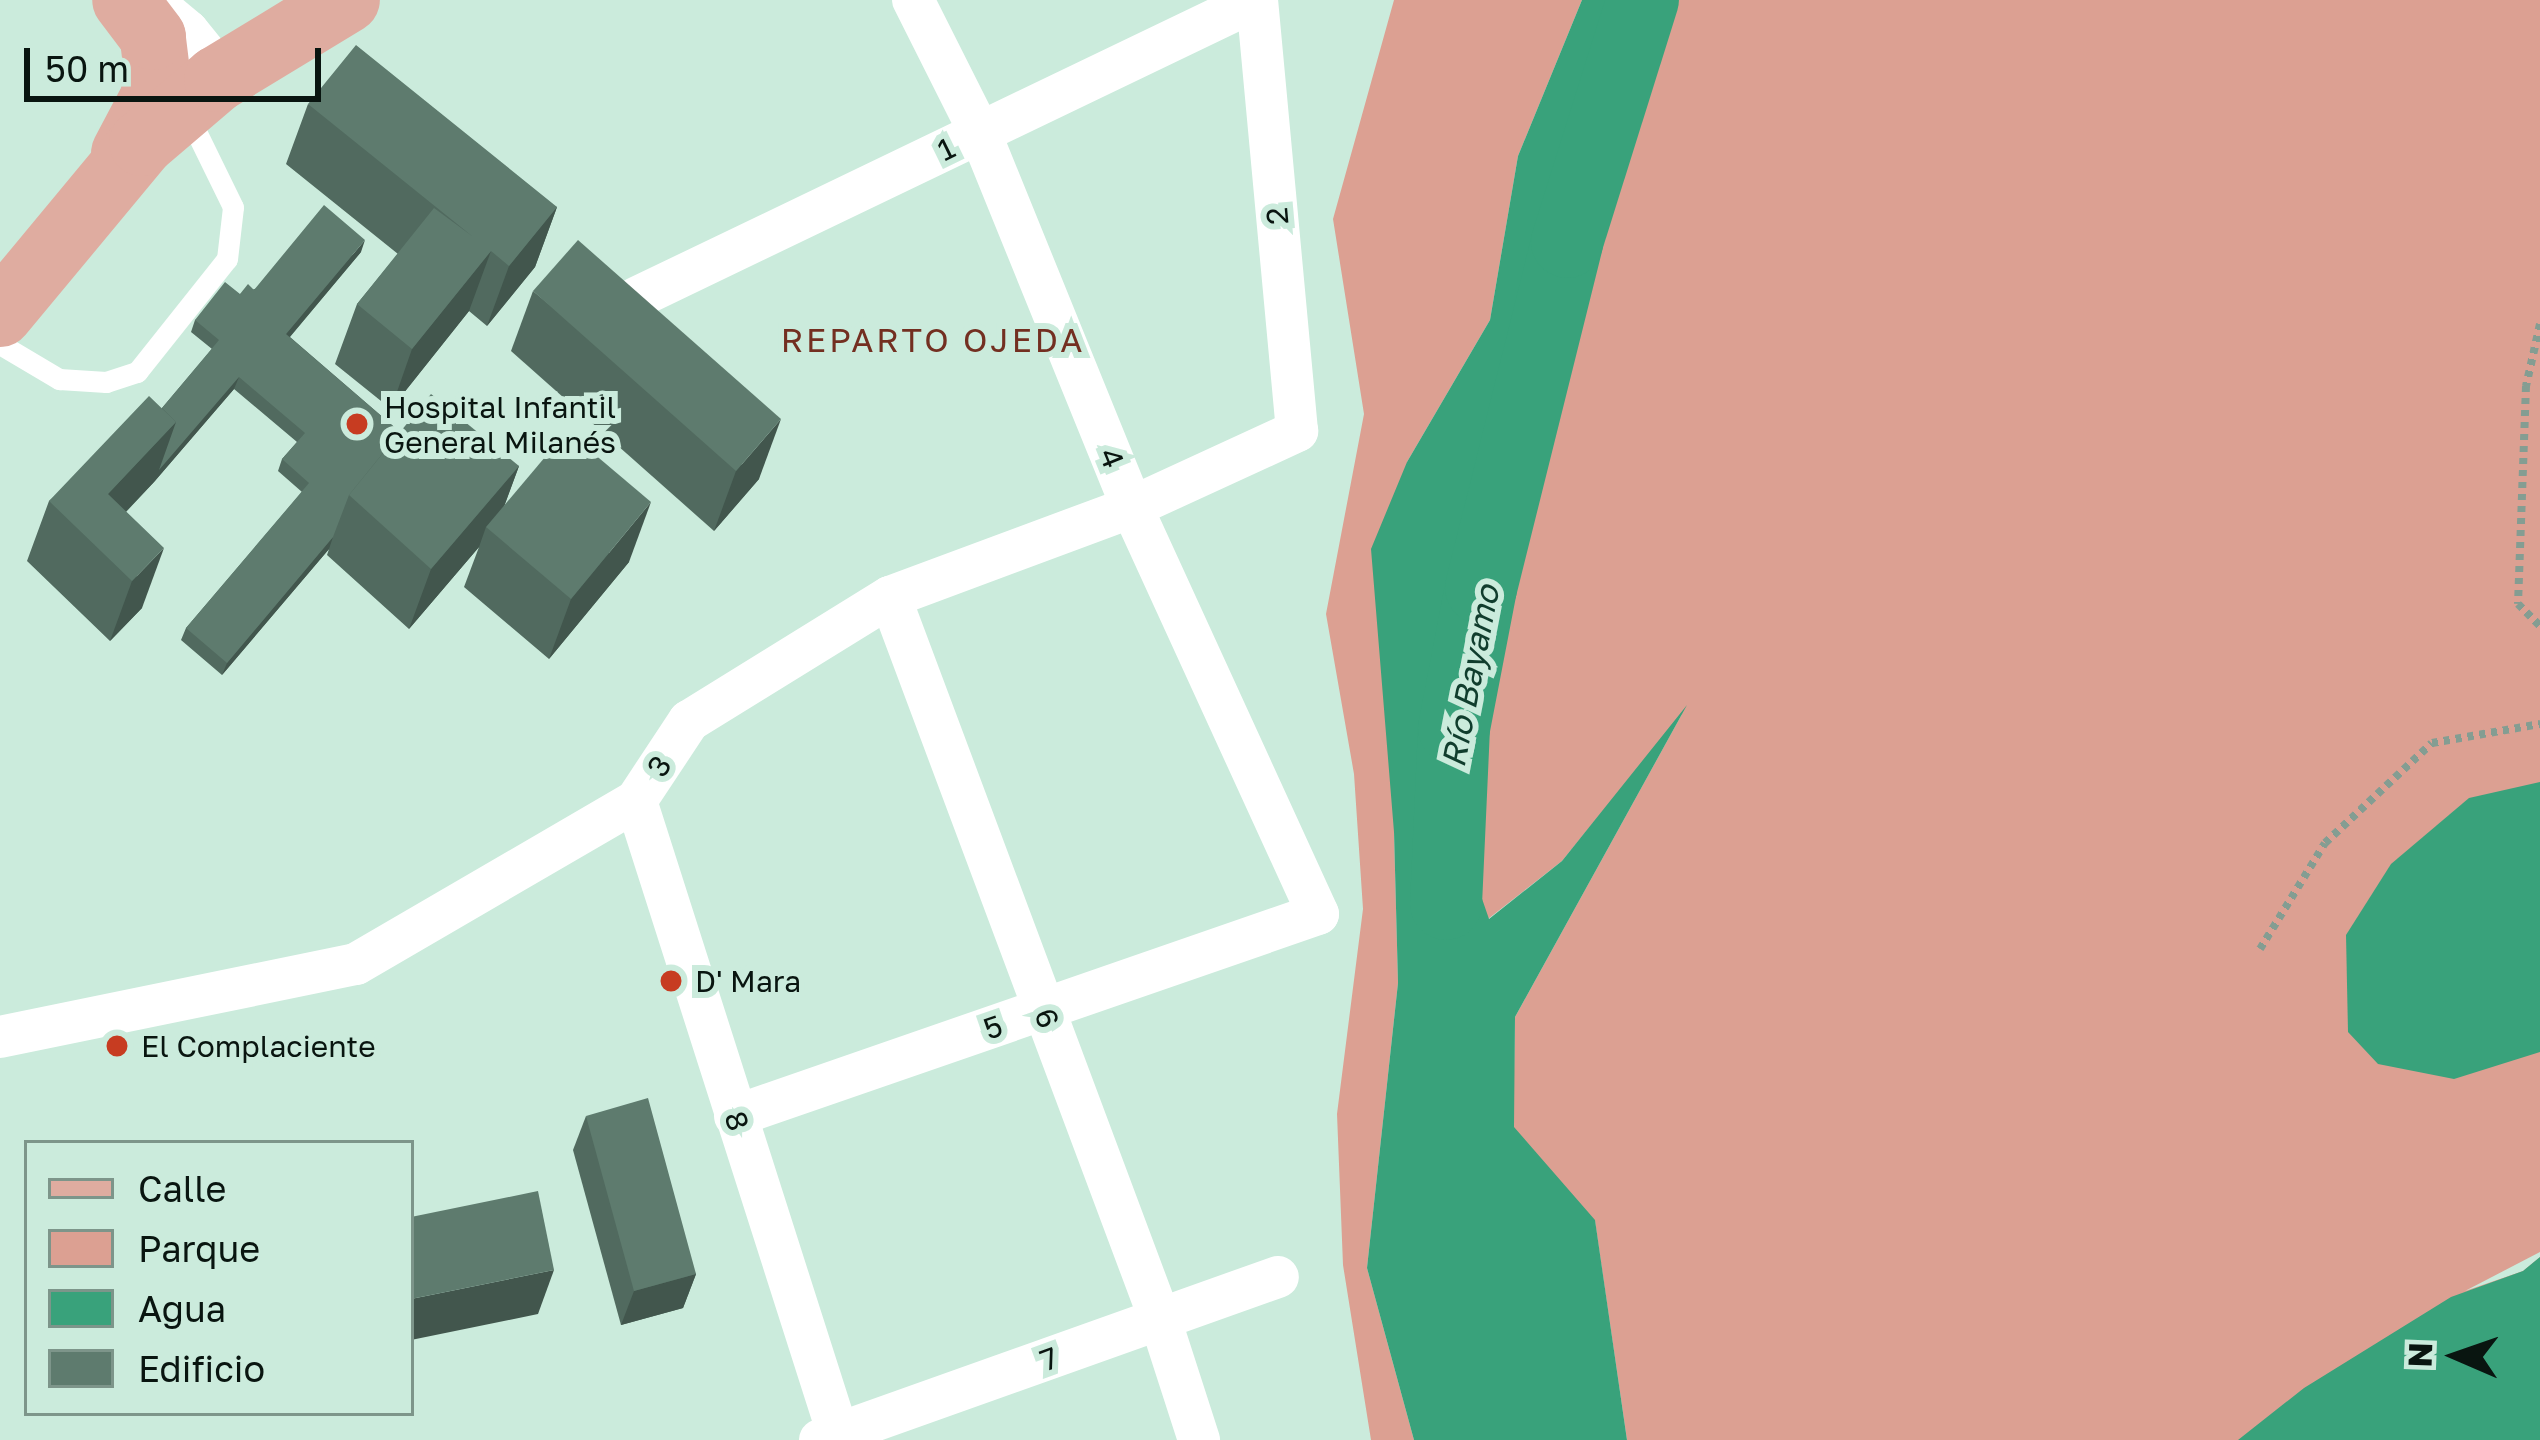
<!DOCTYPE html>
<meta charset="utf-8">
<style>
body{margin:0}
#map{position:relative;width:2540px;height:1440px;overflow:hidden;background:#cbebdc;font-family:"Golos Text",sans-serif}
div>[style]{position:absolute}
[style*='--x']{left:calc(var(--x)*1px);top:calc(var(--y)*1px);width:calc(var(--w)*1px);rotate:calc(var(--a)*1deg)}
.green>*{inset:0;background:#dca092}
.water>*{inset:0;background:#39a27b}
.river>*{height:72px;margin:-36px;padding:0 36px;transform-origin:36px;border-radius:36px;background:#39a27b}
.path>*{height:8px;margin-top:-4px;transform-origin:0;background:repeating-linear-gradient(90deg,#849d92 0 6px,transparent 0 12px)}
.lane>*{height:21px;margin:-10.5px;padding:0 10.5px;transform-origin:10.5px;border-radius:10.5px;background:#fff}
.street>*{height:42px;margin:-21px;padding:0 21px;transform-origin:21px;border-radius:21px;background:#fff}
.secondary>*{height:57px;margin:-28.5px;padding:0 28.5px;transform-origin:28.5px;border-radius:28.5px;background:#fff}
.primary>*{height:66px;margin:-33px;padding:0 33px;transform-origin:33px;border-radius:33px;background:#dfaca0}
.wall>*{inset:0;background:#516a5f}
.shaded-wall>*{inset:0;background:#42564d}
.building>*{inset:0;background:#5e7b6e}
.dots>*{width:33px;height:33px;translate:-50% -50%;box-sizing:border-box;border:6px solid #cbebdc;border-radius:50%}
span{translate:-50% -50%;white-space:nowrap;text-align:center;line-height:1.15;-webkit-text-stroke:12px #cbebdc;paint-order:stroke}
.street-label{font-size:30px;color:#091510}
.poi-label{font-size:30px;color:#091510}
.left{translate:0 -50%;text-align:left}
.neighbourhood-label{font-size:33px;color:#732f21;letter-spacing:3px}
.water-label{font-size:33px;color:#103d2d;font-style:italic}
.legend{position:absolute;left:24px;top:1140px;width:390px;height:276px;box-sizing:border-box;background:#cbebdc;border:3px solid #7d958a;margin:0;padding:15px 21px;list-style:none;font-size:36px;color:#091510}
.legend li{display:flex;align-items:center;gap:24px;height:60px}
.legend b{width:60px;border:3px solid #7d958a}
.north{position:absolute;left:2396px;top:1296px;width:120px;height:120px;-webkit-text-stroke:9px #cbebdc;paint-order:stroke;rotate:272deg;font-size:33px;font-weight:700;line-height:48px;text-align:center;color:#091510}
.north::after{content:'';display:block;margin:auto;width:42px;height:54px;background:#091510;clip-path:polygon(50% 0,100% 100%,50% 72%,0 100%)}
.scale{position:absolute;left:24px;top:48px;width:297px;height:54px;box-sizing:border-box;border:6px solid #091510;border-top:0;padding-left:15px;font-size:36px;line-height:42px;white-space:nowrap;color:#091510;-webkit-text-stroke:9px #cbebdc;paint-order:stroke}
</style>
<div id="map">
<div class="green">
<div style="clip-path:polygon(1394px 0,1582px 0,1518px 156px,1490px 320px,1407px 462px,1394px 832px,1398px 983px,1367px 1268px,1414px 1440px,1371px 1440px,1343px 1265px,1337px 1114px,1363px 909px,1354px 774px,1326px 614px,1364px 414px,1333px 219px)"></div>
<div style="clip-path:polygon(1665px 0,2540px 0,2540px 1252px,2465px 1291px,2523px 1271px,2540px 1257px,2540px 1440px,1627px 1440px,1595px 1221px,1513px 1127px,1515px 1017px,1682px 714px,1562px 861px,1488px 919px,1436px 765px,1460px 535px,1551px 216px)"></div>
</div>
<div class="water">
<div style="clip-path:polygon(1582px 0,1665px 0,1551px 216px,1460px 535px,1436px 765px,1489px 919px,1562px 861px,1687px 705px,1515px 1017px,1514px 1127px,1595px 1220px,1627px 1440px,1414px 1440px,1367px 1268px,1398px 983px,1394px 832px,1371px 549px,1407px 462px,1490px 320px,1518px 156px)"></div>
<div style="clip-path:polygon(2540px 782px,2540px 1052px,2454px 1079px,2378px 1064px,2348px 1032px,2346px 935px,2391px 864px,2469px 798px)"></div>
<div style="clip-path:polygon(2540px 1257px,2540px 1440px,2238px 1440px,2304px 1388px,2451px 1297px,2523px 1271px)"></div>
</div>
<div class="river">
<div style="--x:1446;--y:904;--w:176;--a:-87.4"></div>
<div style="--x:1454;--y:728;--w:143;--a:-79.1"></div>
<div style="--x:1481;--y:588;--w:357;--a:-76"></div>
<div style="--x:1567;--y:242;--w:254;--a:-72.6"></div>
</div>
<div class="path">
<div style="--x:2540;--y:324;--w:64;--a:102.7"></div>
<div style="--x:2526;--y:386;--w:218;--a:92.1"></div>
<div style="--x:2518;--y:604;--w:31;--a:45"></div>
<div style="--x:2260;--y:949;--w:124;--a:-58.5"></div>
<div style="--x:2325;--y:843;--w:146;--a:-43.1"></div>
<div style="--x:2432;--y:743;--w:110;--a:-10"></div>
</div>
<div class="lane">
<div style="--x:0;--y:344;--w:69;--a:30.7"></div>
<div style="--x:59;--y:379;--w:47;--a:3.7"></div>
<div style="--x:106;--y:382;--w:33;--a:-18"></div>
<div style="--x:137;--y:372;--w:144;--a:-51.5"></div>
<div style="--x:227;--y:259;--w:52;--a:-83.4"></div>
<div style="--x:233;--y:207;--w:105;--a:-116.1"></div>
</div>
<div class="street">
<div style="--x:636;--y:298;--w:688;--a:-25.67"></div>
<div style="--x:890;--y:597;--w:771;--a:69.5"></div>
<div style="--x:1160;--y:1319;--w:127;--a:72.1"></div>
<div style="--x:636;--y:801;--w:671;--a:72.29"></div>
<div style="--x:0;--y:1037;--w:363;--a:-11.6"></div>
<div style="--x:356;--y:964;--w:324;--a:-30.2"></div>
<div style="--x:636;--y:801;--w:96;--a:-56.5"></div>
<div style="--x:689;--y:721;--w:236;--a:-31.7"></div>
<div style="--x:890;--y:597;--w:258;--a:-20.4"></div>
<div style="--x:1132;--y:507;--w:182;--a:-24.7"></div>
<div style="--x:1297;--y:431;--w:433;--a:-95.3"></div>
<div style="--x:735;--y:1116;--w:617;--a:-19.11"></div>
<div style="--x:1318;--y:914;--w:447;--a:-114.6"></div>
<div style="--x:1132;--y:507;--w:404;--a:-112.1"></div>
<div style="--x:980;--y:133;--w:149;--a:-116.7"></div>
<div style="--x:820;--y:1440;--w:486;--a:-19.6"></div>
</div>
<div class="secondary">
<div style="--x:139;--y:0;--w:56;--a:39.9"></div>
<div style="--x:182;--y:36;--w:55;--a:50.9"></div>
</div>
<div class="primary">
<div style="--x:124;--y:153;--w:62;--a:-62.2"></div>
<div style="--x:153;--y:98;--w:26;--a:-81"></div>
<div style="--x:157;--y:72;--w:35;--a:-97"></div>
<div style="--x:153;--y:37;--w:46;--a:-127.1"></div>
<div style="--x:0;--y:314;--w:222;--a:-50.3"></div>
<div style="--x:142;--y:143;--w:99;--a:-40.5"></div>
<div style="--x:217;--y:79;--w:152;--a:-31.3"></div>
</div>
<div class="wall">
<div style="clip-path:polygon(308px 104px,557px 207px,535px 267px,487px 326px,469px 311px,391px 409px,335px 364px,357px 304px,398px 254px,286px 164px)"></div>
<div style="clip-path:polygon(361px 252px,290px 337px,400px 432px,519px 466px,504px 506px,629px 562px,549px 659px,464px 587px,479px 547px,409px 629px,327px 555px,329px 549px,222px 675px,181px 640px,186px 628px,302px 492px,278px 471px,282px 459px,297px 442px,234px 389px,154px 482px,126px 512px,142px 608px,110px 641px,27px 561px,49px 501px,162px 408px,212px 349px,191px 332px,195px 320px,240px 294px)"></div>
<div style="clip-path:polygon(533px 291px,759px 479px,714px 531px,511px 351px)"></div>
<div style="clip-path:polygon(586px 1116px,696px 1274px,683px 1308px,621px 1325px,573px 1150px)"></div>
</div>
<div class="shaded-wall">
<div style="clip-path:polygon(557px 207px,535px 267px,487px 326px,509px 266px)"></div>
<div style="clip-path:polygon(365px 240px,361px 252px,282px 346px,286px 334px)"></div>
<div style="clip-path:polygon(491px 251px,469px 311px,391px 409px,412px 349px)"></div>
<div style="clip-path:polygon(239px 377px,234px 389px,154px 482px,94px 545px,108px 494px,176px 422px)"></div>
<div style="clip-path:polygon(781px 419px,759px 479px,714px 531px,736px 471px)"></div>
<div style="clip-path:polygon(519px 466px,497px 526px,486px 527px,479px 547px,409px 629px,431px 569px)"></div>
<div style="clip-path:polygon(651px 502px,629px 562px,549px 659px,571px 599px)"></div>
<div style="clip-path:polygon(333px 537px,329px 549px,222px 675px,227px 663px)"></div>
<div style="clip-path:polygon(164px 548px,142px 608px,110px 641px,132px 581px)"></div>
<div style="clip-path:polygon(554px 1270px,538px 1314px,411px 1340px,411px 1299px)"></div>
<div style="clip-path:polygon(696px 1274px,683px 1308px,621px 1325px,634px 1291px)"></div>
</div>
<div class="building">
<div style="clip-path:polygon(356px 45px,557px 207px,509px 266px,491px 251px,412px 349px,357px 304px,434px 208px,472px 236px,308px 104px)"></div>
<div style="clip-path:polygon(324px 205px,365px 240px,286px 334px,400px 432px,349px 495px,333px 537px,227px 663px,186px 628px,309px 483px,282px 459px,305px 433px,239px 377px,159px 470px,176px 422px,162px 408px,219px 340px,195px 320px,225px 282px,240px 294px,248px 284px,254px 290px)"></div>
<div style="clip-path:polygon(578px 240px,781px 419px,736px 471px,533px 291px)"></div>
<div style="clip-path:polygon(431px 394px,519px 466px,431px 569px,349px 495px)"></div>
<div style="clip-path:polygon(149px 396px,176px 422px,108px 494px,164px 548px,132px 581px,49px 501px)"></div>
<div style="clip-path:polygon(567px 431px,651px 502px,571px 599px,486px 527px)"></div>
<div style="clip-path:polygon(648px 1098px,696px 1274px,634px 1291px,586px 1116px)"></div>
<div style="clip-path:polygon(538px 1191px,554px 1270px,411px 1299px,411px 1217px)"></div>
</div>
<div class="dots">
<div style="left:357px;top:424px;background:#c73c21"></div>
<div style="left:671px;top:981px;background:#c73c21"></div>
<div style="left:117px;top:1046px;background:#c73c21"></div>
</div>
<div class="street-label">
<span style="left:946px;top:149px;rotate:-26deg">1</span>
<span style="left:1277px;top:216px;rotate:-95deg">2</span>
<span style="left:1112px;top:458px;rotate:68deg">4</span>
<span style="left:659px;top:766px;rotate:-57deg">3</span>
<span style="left:1047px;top:1018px;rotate:69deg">6</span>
<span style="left:993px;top:1027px;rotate:-19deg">5</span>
<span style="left:737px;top:1121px;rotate:72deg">8</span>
<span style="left:1049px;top:1359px;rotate:-20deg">7</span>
</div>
<div class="poi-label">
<span class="left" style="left:384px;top:424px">Hospital Infantil<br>General Milanés</span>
<span class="left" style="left:695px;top:981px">D' Mara</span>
<span class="left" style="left:141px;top:1046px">El Complaciente</span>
</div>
<div class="neighbourhood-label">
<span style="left:933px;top:340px">REPARTO OJEDA</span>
</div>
<div class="water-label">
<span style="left:1470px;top:676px;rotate:-79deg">Río Bayamo</span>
</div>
<ul class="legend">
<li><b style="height:15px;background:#dfaca0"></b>Calle</li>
<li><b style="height:33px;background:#dca092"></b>Parque</li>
<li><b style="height:33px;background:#39a27b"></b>Agua</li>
<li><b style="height:33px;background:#5e7b6e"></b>Edificio</li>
</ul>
<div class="north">N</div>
<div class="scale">50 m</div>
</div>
